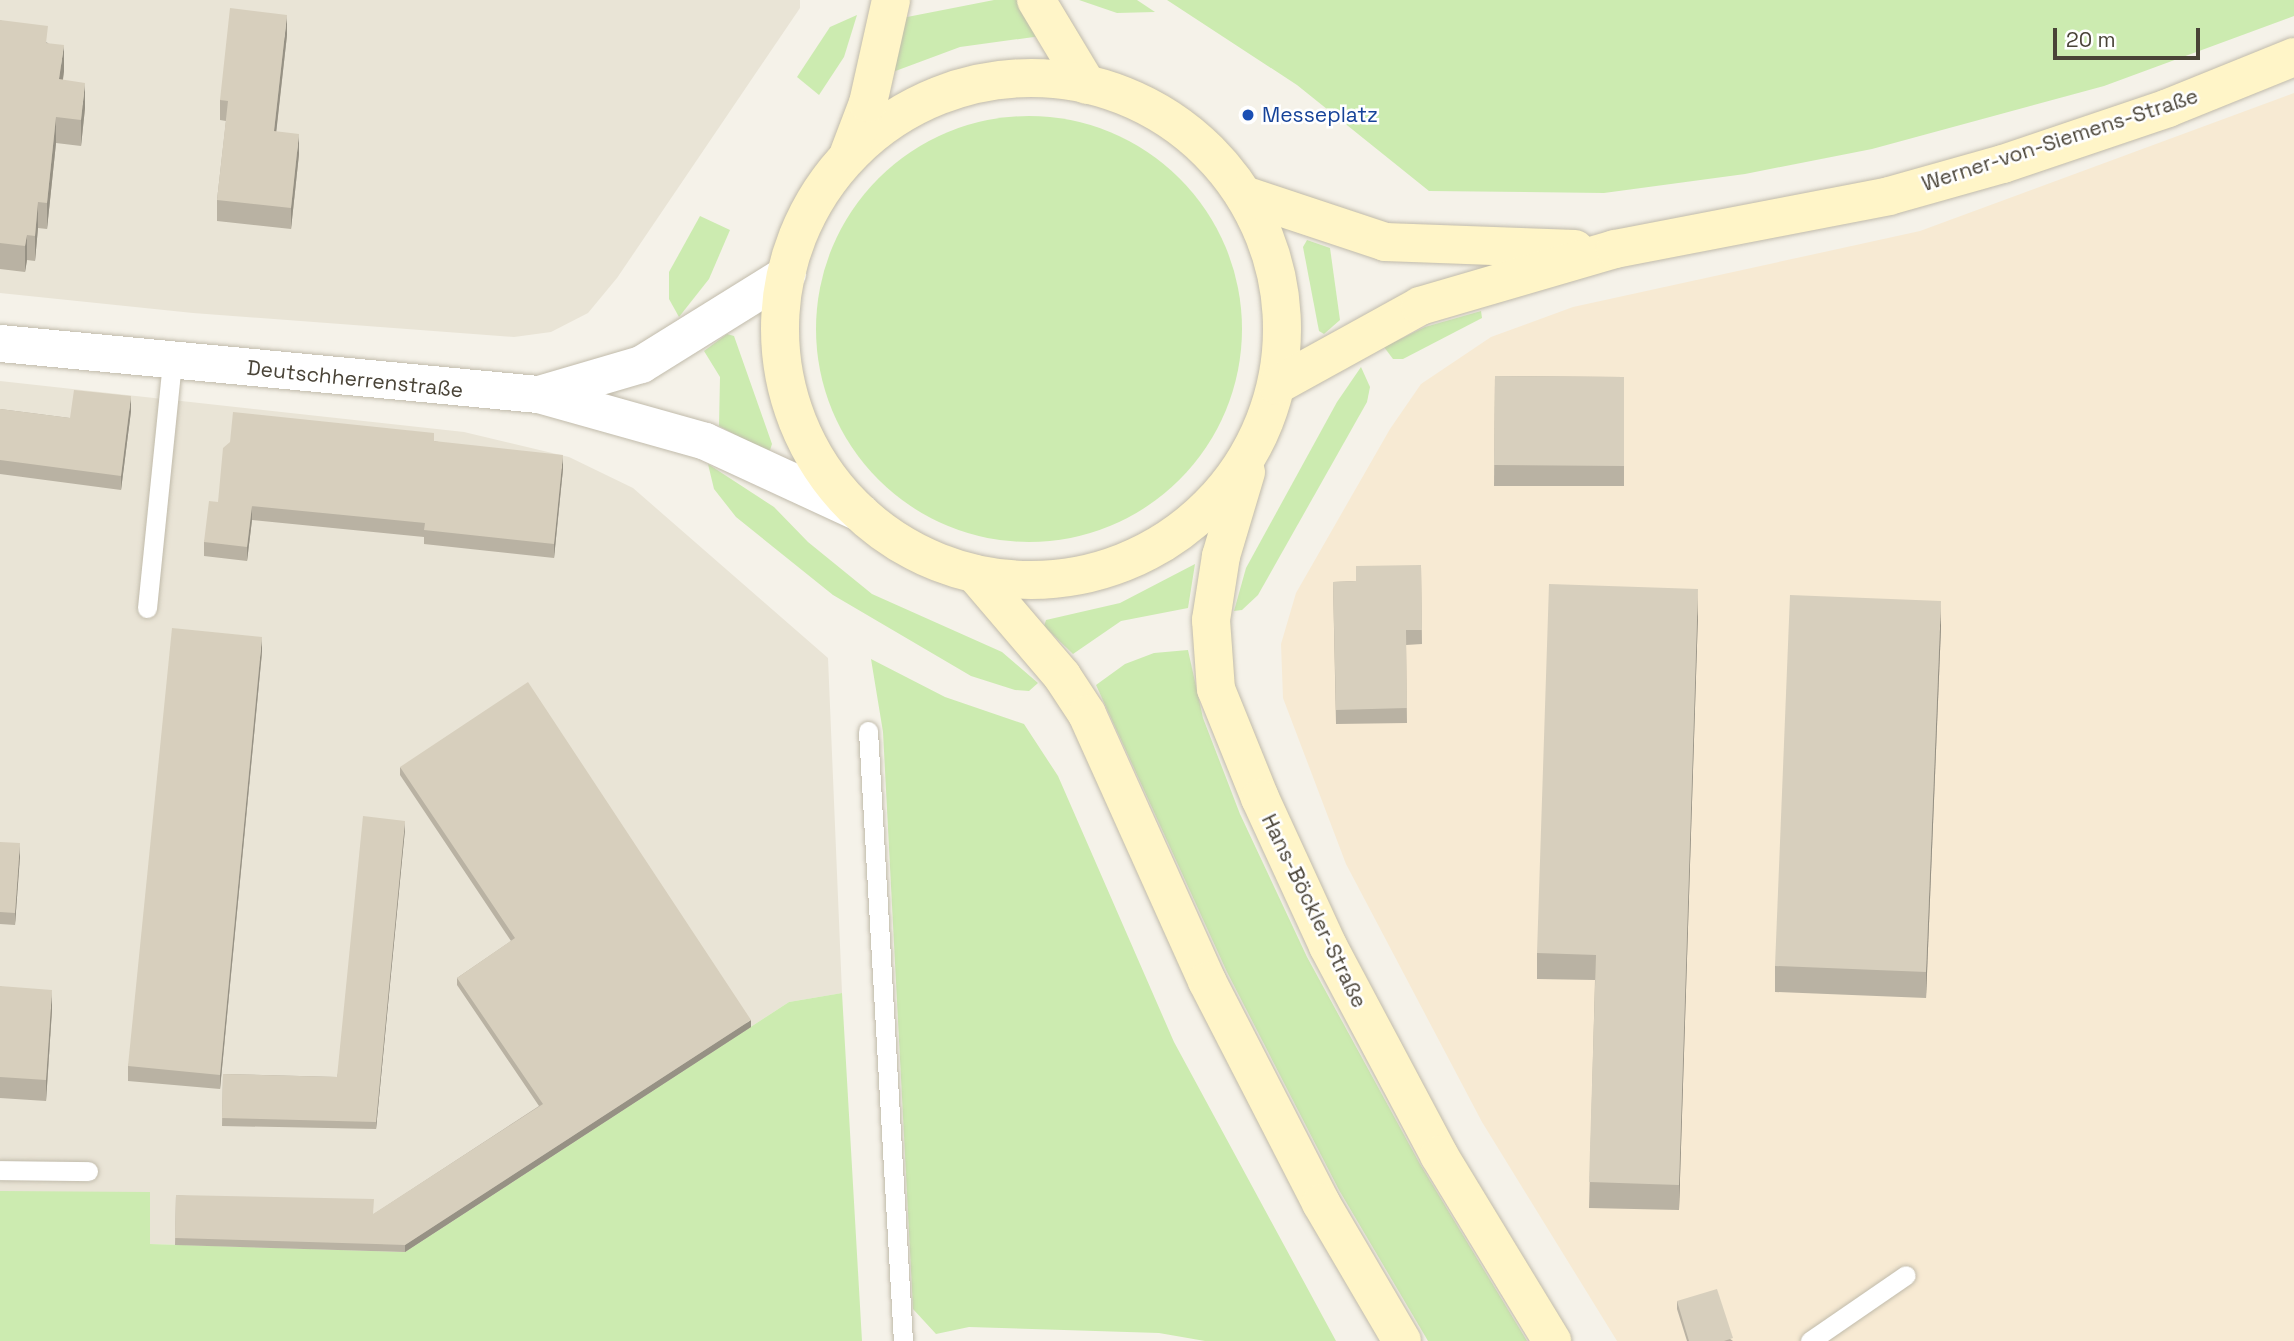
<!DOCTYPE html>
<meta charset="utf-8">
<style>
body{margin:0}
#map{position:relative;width:2294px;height:1341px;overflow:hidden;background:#f5f2e9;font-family:"Space Grotesk",sans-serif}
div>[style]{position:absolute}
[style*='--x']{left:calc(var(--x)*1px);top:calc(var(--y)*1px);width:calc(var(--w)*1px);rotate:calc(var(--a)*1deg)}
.residential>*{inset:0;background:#e9e4d6}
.commercial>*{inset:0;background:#f7ead3}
.green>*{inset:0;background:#ccebb0}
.round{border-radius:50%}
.roads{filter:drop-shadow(0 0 2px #c1bbab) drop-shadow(0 0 2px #c1bbab)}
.lane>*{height:19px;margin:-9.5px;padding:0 9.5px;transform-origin:9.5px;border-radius:9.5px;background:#fff}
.street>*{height:37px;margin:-18.5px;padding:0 18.5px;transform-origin:18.5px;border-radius:18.5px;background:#fff}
.secondary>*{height:38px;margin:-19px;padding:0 19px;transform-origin:19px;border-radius:19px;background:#fff5c8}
.secondary>.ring{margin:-19px;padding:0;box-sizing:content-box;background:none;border:38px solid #fff5c8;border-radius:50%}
.wall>*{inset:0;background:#b9b2a3}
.shaded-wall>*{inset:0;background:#969184}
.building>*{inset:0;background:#d7cfbd}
.dots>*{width:19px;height:19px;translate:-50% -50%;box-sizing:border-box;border:4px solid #fff;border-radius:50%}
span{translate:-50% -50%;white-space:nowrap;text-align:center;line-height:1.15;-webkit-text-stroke:5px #fff;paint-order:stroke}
.transit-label{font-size:21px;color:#164399}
.left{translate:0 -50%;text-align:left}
.street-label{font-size:21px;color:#494337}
.scale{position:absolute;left:2053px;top:28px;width:147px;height:32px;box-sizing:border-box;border:4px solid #494337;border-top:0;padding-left:9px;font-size:21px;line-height:24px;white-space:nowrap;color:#494337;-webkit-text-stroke:5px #fff;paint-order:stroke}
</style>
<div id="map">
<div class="residential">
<div style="clip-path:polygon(0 0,800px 0,800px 8px,617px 278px,588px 313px,551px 332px,514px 337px,193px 313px,0 293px)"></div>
<div style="clip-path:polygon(0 381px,464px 432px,569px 457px,633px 488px,828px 658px,842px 993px,789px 1002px,405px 1252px,150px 1244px,0 1341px)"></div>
</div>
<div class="commercial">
<div style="clip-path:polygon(2294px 93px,2294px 1341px,1617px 1341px,1482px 1122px,1346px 864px,1283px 698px,1281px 644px,1296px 593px,1390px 429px,1421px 384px,1491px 337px,1573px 307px,1920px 231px)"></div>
</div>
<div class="green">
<div style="clip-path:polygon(994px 0,1017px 0,1041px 36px,960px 47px,882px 76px,902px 18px)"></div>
<div style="clip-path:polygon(1079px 0,1137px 0,1155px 12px,1117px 13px)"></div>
<div style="clip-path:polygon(1167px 0,2294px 0,2294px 16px,2104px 86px,1872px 149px,1745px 174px,1604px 193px,1429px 191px,1297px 85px)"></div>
<div style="clip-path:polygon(857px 15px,844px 57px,819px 95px,797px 77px,830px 27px)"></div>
<div class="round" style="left:816px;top:116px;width:426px;height:426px"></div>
<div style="clip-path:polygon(700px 216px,730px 230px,709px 279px,679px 317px,669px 299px,669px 272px)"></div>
<div style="clip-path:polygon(1307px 240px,1330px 248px,1340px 320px,1324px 334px,1319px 331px,1303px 247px)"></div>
<div style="clip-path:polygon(1481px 311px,1482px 318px,1403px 359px,1393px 359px,1384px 347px,1425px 327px)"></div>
<div style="clip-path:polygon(727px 334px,734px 336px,772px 444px,769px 453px,719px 426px,720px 377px,704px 351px)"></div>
<div style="clip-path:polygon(1361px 367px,1370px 387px,1367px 402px,1258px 595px,1242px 610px,1234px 611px,1246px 568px,1337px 402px)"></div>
<div style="clip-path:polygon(708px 464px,774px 507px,808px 542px,872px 594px,1002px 652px,1038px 683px,1029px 691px,1015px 690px,971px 676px,833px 595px,736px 517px,714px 489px)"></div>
<div style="clip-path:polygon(1195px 564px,1188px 608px,1121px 621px,1073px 654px,1044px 626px,1046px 620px,1120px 603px)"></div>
<div style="clip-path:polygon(1188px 650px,1203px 718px,1240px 814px,1307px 957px,1420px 1164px,1527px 1341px,1428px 1341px,1339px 1190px,1227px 972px,1096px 685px,1125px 664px,1154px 653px)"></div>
<div style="clip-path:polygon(871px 659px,945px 697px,1024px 724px,1058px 776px,1174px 1042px,1336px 1341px,1205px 1341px,1159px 1333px,969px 1327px,936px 1334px,913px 1309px,883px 732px)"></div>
<div style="clip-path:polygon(842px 993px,862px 1341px,0 1341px,0 1191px,150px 1192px,150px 1244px,405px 1252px,789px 1002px)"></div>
</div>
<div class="roads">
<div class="lane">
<div style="--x:147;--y:608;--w:249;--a:-84.2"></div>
<div style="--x:868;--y:731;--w:611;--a:86.72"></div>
<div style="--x:0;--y:1170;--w:88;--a:0.7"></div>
<div style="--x:1810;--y:1341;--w:116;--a:-34.5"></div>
</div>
<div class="street">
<div style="--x:0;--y:343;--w:540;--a:5.42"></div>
<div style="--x:538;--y:394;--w:173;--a:15.7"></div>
<div style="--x:705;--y:441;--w:172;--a:24.8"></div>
<div style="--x:542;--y:393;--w:103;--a:-16.3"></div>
<div style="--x:641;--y:364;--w:172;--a:-31.9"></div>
</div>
<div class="secondary">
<div style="--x:1036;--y:0;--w:99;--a:59"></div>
<div class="ring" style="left:780px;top:78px;width:464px;height:464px"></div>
<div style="--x:849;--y:153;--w:53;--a:-69.2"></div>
<div style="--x:868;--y:103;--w:106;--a:-77.4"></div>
<div style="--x:1244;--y:195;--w:149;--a:18.4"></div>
<div style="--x:1385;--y:242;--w:190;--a:2.1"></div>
<div style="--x:1277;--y:385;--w:163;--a:-28.9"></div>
<div style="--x:1420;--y:306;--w:203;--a:-16.3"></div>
<div style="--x:1615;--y:249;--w:279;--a:-10.9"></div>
<div style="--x:1889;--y:196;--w:118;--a:-15.7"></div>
<div style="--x:2003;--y:164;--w:174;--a:-18.7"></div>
<div style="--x:2168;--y:108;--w:136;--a:-22"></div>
<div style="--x:1246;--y:472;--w:88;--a:106.6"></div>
<div style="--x:1221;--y:556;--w:65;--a:98.9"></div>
<div style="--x:1211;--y:620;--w:69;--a:85.9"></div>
<div style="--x:1216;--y:689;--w:118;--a:68"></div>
<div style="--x:1260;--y:798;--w:163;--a:65.3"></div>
<div style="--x:1328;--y:946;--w:237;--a:62"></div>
<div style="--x:1439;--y:1155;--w:218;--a:58.7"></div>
<div style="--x:975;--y:574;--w:134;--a:49.5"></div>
<div style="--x:1062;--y:676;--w:45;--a:56.7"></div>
<div style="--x:1087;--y:714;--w:293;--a:65.8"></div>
<div style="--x:1207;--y:981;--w:250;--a:62.8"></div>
<div style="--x:1321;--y:1203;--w:160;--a:59.6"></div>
</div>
</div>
<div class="wall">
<div style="clip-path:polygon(0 20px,48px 43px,64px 71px,63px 80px,85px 108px,81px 146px,56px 143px,47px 229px,38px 228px,35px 261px,27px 260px,25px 272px,0 269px)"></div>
<div style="clip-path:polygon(287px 35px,276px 132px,299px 154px,291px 229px,217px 221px,217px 200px,226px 121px,220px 120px,220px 100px)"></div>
<div style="clip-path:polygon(1495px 376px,1624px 377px,1624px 486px,1494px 486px)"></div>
<div style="clip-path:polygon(0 409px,70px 418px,131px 411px,121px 490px,0 474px)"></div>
<div style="clip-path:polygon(434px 441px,563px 469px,554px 558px,424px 544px,424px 537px,252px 520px,247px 561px,204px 556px,204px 542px,218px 502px)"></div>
<div style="clip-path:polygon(1421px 565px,1422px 644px,1406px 645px,1407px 723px,1336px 724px,1333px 582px,1356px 581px)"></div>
<div style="clip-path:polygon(1698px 614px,1679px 1210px,1589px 1208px,1595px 980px,1537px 979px,1537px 953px)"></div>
<div style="clip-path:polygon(1941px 627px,1926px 998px,1775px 992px,1775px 966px)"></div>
<div style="clip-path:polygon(262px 652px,220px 1089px,128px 1081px,128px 1066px)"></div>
<div style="clip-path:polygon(400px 767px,751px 1027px,405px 1252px,175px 1245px,176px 1195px,374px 1214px,539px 1106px,457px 985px,457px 978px,511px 941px,400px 775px)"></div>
<div style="clip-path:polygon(405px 829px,376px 1129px,222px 1126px,223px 1074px,337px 1077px)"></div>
<div style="clip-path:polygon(0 842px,20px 856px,15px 925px,0 924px)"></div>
<div style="clip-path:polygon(0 986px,52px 1010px,46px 1101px,0 1098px)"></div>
<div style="clip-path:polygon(1677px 1301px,1733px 1341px,1687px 1341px,1677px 1309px)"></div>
</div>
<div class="shaded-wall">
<div style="clip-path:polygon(287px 15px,287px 35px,274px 152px,274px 131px)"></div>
<div style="clip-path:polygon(64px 45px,64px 71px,59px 105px,59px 79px)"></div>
<div style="clip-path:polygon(85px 83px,85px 108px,81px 146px,81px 120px)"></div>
<div style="clip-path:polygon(56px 117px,56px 143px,47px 229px,47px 203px)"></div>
<div style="clip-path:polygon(299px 134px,299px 154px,291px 229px,291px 208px)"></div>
<div style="clip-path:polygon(38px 202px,38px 228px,35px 261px,35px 236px)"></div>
<div style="clip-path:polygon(27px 235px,27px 260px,25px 272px,25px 246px)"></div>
<div style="clip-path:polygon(131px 396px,131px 411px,121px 490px,121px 476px)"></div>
<div style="clip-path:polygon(563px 455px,563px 469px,554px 558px,554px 544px)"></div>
<div style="clip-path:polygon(252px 506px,252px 520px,247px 561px,247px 547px)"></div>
<div style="clip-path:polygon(1698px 589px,1698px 614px,1679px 1210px,1679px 1185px)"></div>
<div style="clip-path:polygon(1941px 601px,1941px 627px,1926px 998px,1926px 972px)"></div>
<div style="clip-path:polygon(262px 637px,262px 652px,220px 1089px,220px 1075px)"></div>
<div style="clip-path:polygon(405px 821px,405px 829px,376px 1129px,376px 1122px)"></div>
<div style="clip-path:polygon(20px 843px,20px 856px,15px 925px,15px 913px)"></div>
<div style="clip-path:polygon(52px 990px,52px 1010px,46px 1101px,46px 1080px)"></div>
<div style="clip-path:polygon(751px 1020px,751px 1027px,405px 1252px,405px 1245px)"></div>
</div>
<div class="building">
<div style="clip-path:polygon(230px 8px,287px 15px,274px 131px,299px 134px,291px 208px,217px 200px,228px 101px,220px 100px)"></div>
<div style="clip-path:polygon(0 20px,48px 26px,46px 43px,64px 45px,59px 79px,85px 83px,81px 120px,56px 117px,47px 203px,38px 202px,35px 236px,27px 235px,25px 246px,0 243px)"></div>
<div style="clip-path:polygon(1495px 376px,1624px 377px,1624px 466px,1494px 465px)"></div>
<div style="clip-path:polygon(74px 390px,131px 396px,121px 476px,0 460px,0 409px,70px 418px)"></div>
<div style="clip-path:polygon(233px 412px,434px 433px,434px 441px,563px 455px,554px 544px,424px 530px,425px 523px,241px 505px,252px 506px,247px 547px,204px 542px,209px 501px,218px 502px,223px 448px,230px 442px)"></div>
<div style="clip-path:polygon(1421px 565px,1422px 630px,1406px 630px,1407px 708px,1336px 710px,1333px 582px,1356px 581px,1356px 566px)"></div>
<div style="clip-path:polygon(1549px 584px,1698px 589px,1679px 1185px,1589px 1182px,1596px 955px,1537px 953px)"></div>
<div style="clip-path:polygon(1790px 595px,1941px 601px,1926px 972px,1775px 966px)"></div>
<div style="clip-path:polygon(172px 628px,262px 637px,220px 1075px,128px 1066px)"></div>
<div style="clip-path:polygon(528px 682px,751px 1020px,405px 1245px,175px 1238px,176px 1195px,374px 1199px,373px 1214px,543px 1104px,457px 978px,515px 938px,400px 767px)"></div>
<div style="clip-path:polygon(363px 816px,405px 821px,376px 1122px,222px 1118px,223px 1074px,337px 1077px)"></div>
<div style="clip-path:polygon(0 842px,20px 843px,15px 913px,0 912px)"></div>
<div style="clip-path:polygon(0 986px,52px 990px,46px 1080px,0 1077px)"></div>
<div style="clip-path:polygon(1717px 1289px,1733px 1338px,1724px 1341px,1689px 1341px,1677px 1301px)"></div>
</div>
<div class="dots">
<div style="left:1248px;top:115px;background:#1a4fb4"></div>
</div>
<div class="transit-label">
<span class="left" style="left:1262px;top:115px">Messeplatz</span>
</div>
<div class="street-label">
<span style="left:2060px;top:140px;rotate:-18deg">Werner-von-Siemens-Straße</span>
<span style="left:355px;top:379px;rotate:6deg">Deutschherrenstraße</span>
<span style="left:1314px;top:911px;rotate:64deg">Hans-Böckler-Straße</span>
</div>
<div class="scale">20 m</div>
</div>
